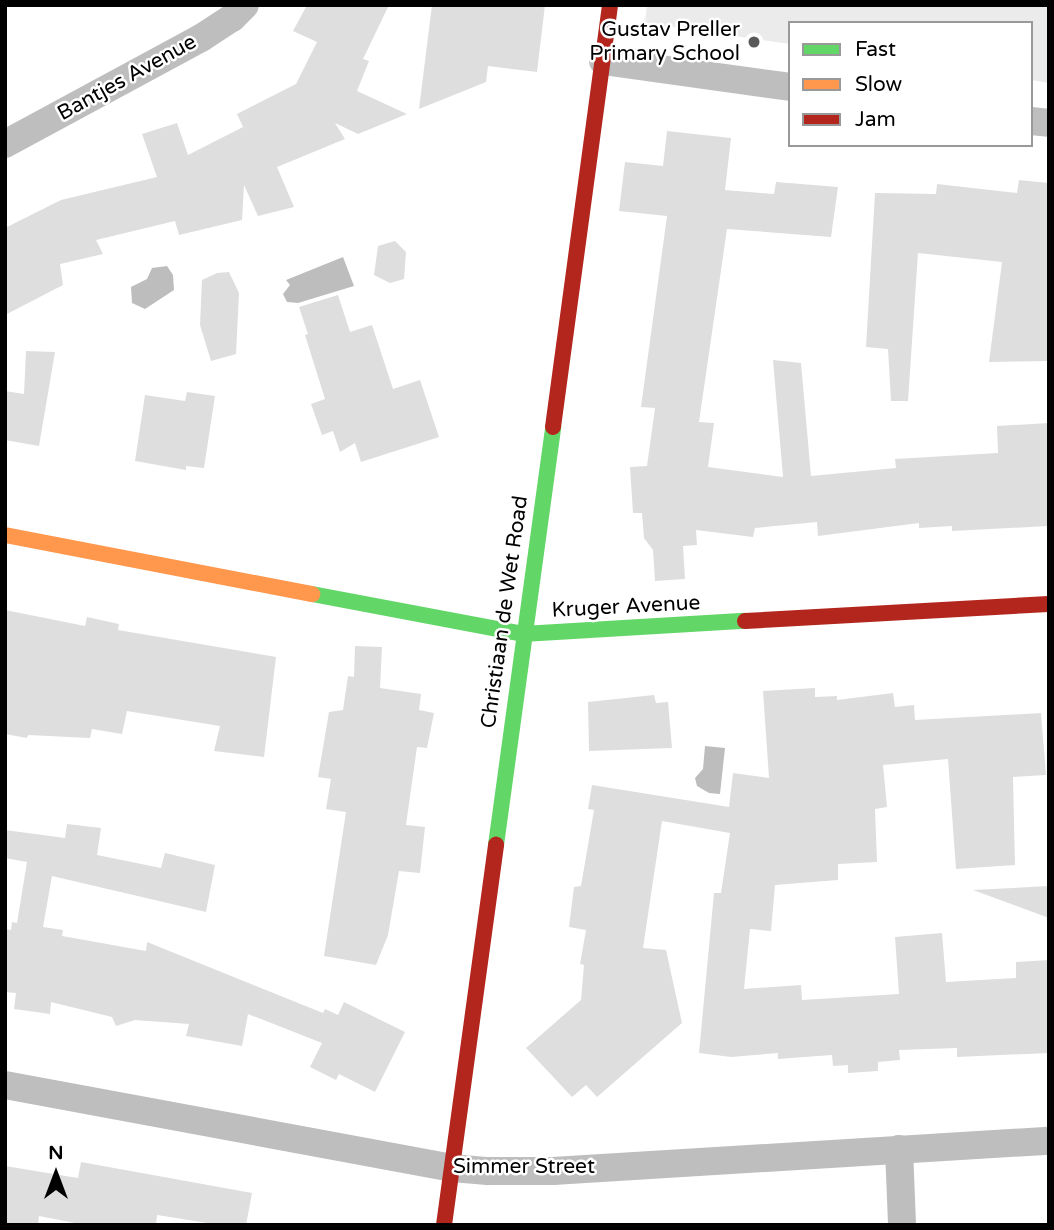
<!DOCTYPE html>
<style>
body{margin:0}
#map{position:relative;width:1054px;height:1230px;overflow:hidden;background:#fff;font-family:"Varela Round",sans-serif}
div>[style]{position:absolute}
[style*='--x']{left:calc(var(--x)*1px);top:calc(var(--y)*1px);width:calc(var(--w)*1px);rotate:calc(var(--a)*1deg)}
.green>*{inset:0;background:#ebebeb}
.water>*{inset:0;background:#bdbdbd}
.building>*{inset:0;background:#dedede}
.street>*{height:28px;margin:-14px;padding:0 14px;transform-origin:14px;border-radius:14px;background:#bebebe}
.fast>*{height:16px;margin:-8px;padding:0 8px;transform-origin:8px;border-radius:8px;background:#63d668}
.slow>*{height:16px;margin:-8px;padding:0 8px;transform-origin:8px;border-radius:8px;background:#ff974d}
.jam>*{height:16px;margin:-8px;padding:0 8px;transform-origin:8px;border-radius:8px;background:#b3261e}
.dots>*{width:19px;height:19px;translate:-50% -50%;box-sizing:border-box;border:4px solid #fff;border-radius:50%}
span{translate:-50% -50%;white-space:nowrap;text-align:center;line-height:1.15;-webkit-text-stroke:5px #fff;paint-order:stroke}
.poi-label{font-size:21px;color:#000}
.right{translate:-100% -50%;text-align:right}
.street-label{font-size:21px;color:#000}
.frame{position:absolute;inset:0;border:7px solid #000;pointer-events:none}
.legend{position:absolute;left:788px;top:21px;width:245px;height:126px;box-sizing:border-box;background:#fff;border:2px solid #999;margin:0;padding:9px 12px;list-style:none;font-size:21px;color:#000}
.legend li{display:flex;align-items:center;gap:14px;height:35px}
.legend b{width:35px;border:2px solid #999}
.north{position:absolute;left:21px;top:1139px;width:70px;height:70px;-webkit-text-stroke:5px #fff;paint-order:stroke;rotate:0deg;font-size:19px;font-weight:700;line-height:28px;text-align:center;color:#000}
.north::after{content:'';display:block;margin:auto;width:24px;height:32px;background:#000;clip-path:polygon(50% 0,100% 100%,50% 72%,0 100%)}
</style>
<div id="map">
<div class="green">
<div style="clip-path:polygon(647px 5px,1049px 5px,1049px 83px,1031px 80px,1031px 23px,790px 23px,790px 44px,645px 23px)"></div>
</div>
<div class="water">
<div style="clip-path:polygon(343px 257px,354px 286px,298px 303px,287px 302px,283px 294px,290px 285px,286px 280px)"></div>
<div style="clip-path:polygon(167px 266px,173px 275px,174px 290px,145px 309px,132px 303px,131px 287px,147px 279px,152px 268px)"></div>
<div style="clip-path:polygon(705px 746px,725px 748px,720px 794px,709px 793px,697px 786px,695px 778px,703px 769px)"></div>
</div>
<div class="building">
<div style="clip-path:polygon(307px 5px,389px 5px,363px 59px,369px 61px,357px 91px,407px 114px,358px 134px,335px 123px,345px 139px,277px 167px,294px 207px,258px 216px,244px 185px,242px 220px,179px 235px,175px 221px,96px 240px,103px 254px,60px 264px,63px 285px,5px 315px,5px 228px,61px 200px,157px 177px,142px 134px,177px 123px,188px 155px,243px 127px,237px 114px,296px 84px,317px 42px,293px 31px)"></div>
<div style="clip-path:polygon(432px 5px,545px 5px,537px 72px,488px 66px,486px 82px,419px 109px)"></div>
<div style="clip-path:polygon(667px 131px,731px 138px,725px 190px,774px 194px,776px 182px,838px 187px,831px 237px,727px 229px,699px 422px,714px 423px,708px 467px,783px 477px,773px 360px,801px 363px,811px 476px,896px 468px,895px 459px,998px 453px,997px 426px,1049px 423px,1049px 526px,952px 531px,952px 526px,919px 528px,919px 523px,818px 536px,817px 522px,755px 528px,753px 537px,696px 530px,697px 545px,683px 546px,685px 579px,655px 581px,653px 550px,644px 538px,642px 513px,633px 513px,630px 467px,647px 466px,655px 408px,641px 407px,667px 216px,619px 211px,625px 162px,663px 166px)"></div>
<div style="clip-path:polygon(1019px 180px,1049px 183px,1049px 361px,989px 362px,1002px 262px,918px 253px,908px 401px,891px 401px,888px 349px,866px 347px,875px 193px,936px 194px,937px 184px,1017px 193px)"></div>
<div style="clip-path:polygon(395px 241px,406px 252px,404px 279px,390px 283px,374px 275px,378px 246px)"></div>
<div style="clip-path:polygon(229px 272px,239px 293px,236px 354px,211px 361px,200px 325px,202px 280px,217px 273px)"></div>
<div style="clip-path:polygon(338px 295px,350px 332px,372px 325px,393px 389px,420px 380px,439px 437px,361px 462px,355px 443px,340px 452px,333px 431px,322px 435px,311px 404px,325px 399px,305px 335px,308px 334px,299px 307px)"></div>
<div style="clip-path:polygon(26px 351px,55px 352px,39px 446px,5px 440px,5px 391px,24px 394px)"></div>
<div style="clip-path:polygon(187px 392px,215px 396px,204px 468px,186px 466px,186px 470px,135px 461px,145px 395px,185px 401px)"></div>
<div style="clip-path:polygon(5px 610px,85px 626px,87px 617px,119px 624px,118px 630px,276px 657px,264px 757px,214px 751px,220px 726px,127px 711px,122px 734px,92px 729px,90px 738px,28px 735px,27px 738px,5px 734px)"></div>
<div style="clip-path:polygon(355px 646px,382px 647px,380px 688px,421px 694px,419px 710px,434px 713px,427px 748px,417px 747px,406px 825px,425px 827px,420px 873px,399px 871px,388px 935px,376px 965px,324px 956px,346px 812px,326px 809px,331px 779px,318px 777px,329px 712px,343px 710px,348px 676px,354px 677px)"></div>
<div style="clip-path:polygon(815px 688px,815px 697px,837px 696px,837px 700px,893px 693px,895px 707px,914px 705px,915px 720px,1041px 713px,1046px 775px,1013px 777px,1015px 865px,956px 869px,948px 759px,883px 765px,887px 807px,875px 809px,877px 862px,838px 864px,838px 880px,775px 885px,771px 931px,750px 929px,744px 989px,801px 985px,802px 1000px,899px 994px,895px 937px,942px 933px,946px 982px,1016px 978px,1016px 962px,1049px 960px,1049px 1053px,957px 1057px,957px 1048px,899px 1050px,900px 1060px,878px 1062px,878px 1071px,848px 1073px,848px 1065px,833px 1066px,832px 1055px,778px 1059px,778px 1053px,731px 1057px,699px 1053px,714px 893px,721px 893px,730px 833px,662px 821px,643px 948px,666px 950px,682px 1023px,597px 1097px,586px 1085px,572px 1097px,526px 1048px,581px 1000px,584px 965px,580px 964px,586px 930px,569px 927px,574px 887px,581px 886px,594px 810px,588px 809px,592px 785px,729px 807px,733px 773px,769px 778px,763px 691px)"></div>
<div style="clip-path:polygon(654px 695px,656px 703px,668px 702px,672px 748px,589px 751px,588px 702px)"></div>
<div style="clip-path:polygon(67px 824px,101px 828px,97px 855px,161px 868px,165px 853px,215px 865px,206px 912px,52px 876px,43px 927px,63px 930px,62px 936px,146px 951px,147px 942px,323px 1013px,325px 1009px,338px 1015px,344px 1002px,405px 1032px,375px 1092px,339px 1074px,336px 1080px,310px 1067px,322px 1043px,248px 1014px,242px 1046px,186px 1036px,189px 1024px,135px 1020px,116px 1026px,112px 1017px,51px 1002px,50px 1014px,14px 1009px,16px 993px,5px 992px,5px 929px,11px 930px,12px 922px,17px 923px,27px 862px,5px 858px,5px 830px,65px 838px)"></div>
<div style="clip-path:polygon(1049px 886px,1049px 918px,973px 890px)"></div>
<div style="clip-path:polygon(81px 1162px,252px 1193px,246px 1225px,220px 1225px,157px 1215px,156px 1225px,85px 1225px,39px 1216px,38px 1225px,5px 1225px,5px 1166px,78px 1178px)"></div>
</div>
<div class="street">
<div style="--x:603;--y:61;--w:189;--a:7.9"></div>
<div style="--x:1031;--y:121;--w:18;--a:6"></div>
<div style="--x:5;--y:144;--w:223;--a:-28.4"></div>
<div style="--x:201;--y:38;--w:37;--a:-33"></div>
<div style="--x:232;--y:18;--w:18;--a:-45"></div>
<div style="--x:5;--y:1085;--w:455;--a:10.5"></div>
<div style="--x:452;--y:1168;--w:36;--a:5"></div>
<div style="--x:488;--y:1171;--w:65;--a:0"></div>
<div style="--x:553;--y:1171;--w:497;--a:-3.5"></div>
<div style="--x:899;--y:1149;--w:76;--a:87.7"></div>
</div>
<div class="fast">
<div style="--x:312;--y:594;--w:215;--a:10.7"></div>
<div style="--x:523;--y:634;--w:222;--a:-3.4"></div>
<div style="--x:496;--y:845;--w:422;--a:-82.2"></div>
</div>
<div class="slow">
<div style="--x:5;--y:535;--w:313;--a:10.9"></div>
</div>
<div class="jam">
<div style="--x:553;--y:427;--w:426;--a:-82.3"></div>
<div style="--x:745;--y:621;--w:304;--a:-3.2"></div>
<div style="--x:444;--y:1225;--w:384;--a:-82.2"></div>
</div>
<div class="dots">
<div style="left:754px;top:42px;background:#595959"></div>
</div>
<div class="poi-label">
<span class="right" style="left:740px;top:42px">Gustav Preller<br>Primary School</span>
</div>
<div class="street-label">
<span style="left:127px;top:78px;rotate:-29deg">Bantjes Avenue</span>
<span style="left:626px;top:607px;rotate:-3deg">Kruger Avenue</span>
<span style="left:505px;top:612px;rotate:-82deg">Christiaan de Wet Road</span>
<span style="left:524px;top:1167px">Simmer Street</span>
</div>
<div class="frame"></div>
<ul class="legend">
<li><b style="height:9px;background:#63d668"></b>Fast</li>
<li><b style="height:9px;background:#ff974d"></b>Slow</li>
<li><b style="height:9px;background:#b3261e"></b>Jam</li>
</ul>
<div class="north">N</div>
</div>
